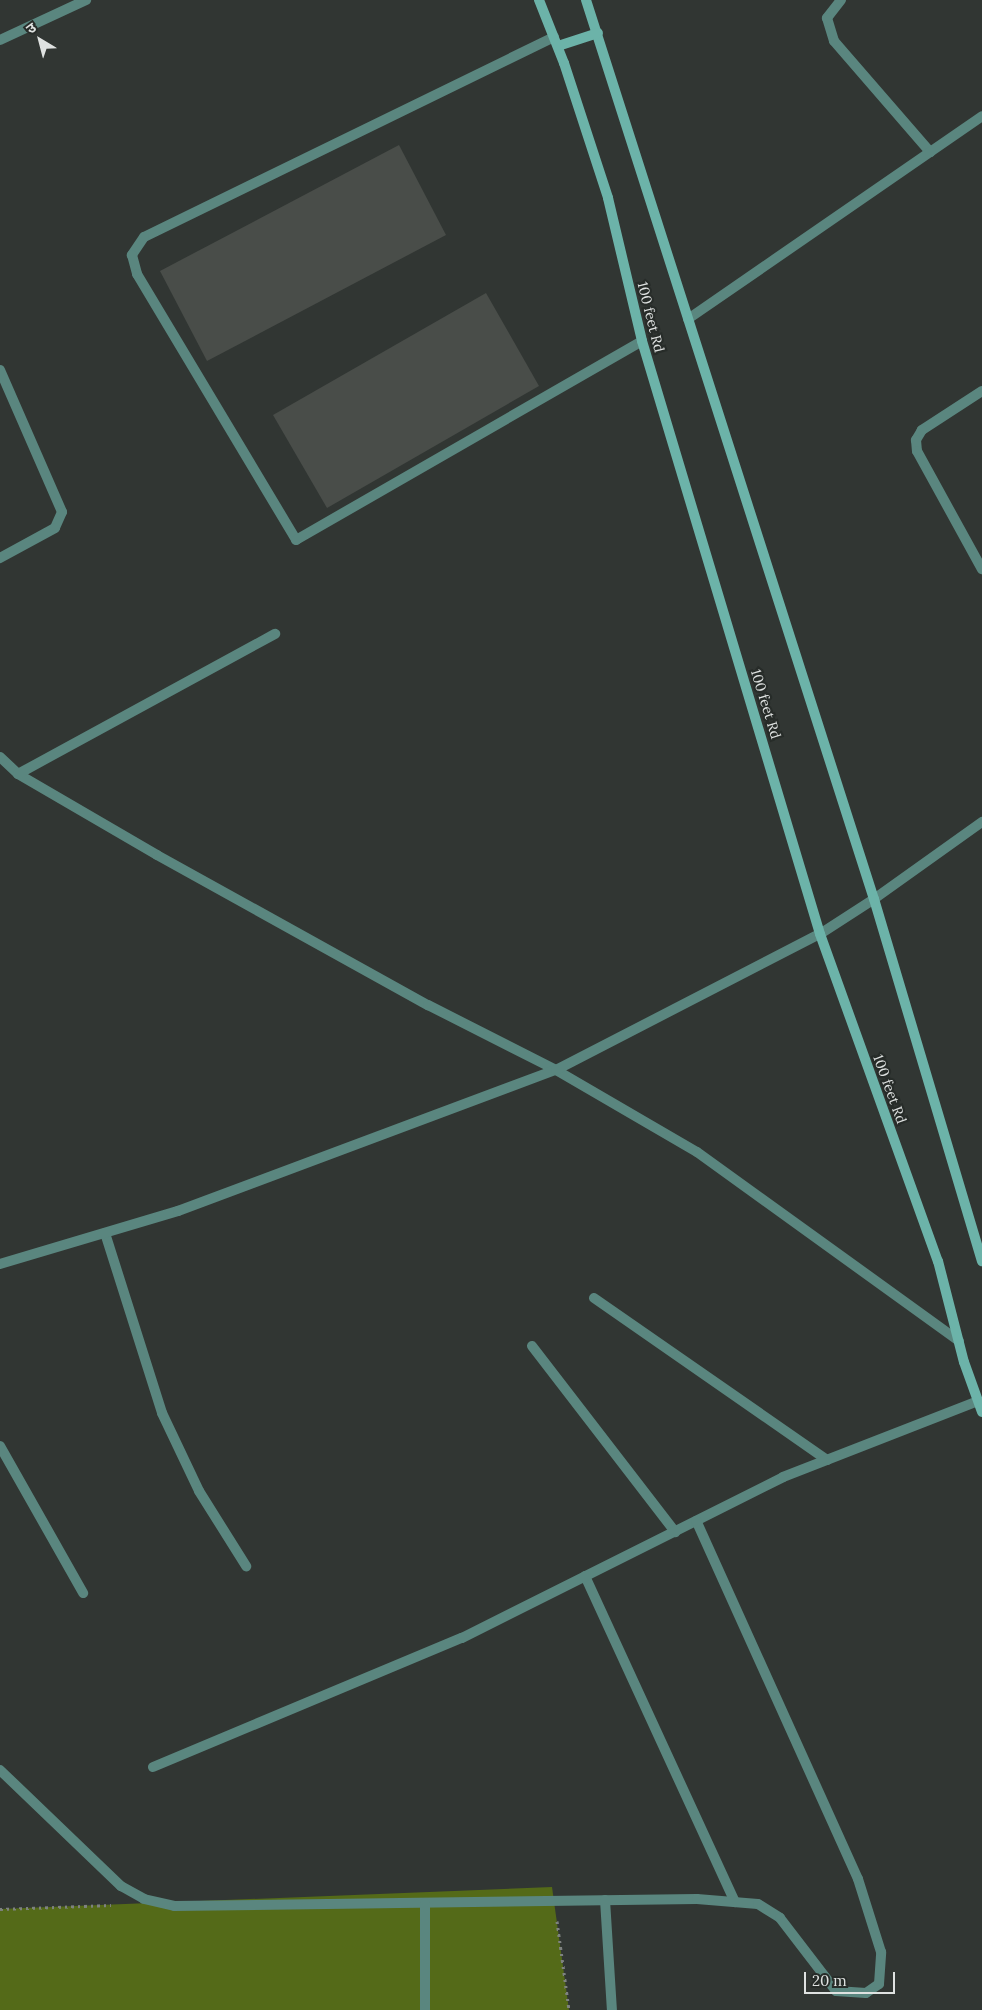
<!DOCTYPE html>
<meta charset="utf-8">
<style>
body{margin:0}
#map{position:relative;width:982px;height:2010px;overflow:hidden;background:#313633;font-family:Lora,"Noto Sans Devanagari",serif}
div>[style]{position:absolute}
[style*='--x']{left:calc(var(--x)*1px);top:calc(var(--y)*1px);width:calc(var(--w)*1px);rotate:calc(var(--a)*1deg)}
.forest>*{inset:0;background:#546a18}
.building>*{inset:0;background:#494d49}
.path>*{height:3px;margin-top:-1.5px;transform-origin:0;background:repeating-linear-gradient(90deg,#7e8280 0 2.5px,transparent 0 6.5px)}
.minor>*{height:10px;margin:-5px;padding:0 5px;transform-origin:5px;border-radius:5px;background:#5a867f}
.tertiary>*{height:10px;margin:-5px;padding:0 5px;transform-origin:5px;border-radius:5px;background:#5a867f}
.secondary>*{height:10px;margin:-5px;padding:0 5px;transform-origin:5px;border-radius:5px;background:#6cb3a9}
span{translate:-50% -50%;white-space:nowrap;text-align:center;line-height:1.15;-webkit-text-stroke:4.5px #272c29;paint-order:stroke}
.street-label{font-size:14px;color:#dfe2e1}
.north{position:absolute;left:15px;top:15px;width:50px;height:50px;-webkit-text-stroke:4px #272c29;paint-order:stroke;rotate:323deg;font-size:14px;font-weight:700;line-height:20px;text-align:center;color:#dfe2e1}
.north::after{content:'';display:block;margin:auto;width:18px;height:22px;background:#dfe2e1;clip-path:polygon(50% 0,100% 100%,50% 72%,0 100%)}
.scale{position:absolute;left:804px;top:1972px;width:91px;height:22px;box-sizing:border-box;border:2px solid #dfe2e1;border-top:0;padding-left:6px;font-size:15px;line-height:18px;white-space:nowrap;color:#dfe2e1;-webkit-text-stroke:4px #272c29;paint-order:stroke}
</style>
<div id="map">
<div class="forest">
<div style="clip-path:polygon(552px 1887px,569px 2010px,0 2010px,0 1909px)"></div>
</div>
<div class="building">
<div style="clip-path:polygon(399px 145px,446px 235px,207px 361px,160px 271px)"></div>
<div style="clip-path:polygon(486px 293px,539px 386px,327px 508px,273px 415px)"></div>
</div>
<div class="path">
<div style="--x:0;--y:1909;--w:111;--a:-2.1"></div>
<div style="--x:557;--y:1921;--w:90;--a:82.3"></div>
</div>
<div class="minor">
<div style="--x:841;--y:0;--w:23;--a:128"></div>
<div style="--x:827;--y:18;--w:24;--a:73"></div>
<div style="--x:834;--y:41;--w:147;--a:49.1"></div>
<div style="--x:554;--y:37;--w:456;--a:154"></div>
<div style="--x:144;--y:237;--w:22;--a:124"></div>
<div style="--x:132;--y:255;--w:20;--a:75"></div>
<div style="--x:137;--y:274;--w:310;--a:59.1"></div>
<div style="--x:296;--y:540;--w:399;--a:-29.9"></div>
<div style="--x:0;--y:40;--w:95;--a:-24.9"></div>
<div style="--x:688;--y:319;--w:357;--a:-34.6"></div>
<div style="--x:0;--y:370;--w:155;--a:66.4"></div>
<div style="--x:62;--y:512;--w:17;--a:114"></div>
<div style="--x:55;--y:528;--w:63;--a:151.4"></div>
<div style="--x:982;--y:391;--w:72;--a:147"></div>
<div style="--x:922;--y:430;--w:12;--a:121"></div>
<div style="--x:916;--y:440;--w:11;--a:85"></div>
<div style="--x:917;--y:451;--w:135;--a:61.2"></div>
<div style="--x:0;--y:757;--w:25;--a:43"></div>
<div style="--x:18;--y:774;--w:161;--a:30.2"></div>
<div style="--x:157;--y:855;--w:310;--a:29"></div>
<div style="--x:428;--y:1005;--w:144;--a:26.9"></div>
<div style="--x:556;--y:1070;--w:163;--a:30.2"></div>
<div style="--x:697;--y:1152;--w:323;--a:35.8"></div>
<div style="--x:18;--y:774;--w:293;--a:-28.6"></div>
<div style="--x:105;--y:1233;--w:189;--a:72.4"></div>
<div style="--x:162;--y:1413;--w:86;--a:64.6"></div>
<div style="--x:199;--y:1491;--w:89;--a:57.9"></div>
<div style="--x:0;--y:1264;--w:186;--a:-16.6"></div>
<div style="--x:178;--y:1211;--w:403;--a:-20.5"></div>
<div style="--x:556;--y:1070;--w:297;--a:-27.3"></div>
<div style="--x:820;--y:934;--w:64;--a:-32.9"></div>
<div style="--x:594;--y:1298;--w:284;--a:34.8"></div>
<div style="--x:532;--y:1346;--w:235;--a:52.4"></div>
<div style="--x:0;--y:1446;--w:169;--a:60.5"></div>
<div style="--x:585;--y:1576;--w:359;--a:65.3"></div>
<div style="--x:153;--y:1767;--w:335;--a:-22.7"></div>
<div style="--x:462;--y:1638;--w:359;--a:-26.6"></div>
<div style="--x:783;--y:1477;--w:209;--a:-21.3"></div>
<div style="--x:0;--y:1770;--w:168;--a:43.8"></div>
<div style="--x:121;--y:1886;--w:26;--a:29"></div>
<div style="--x:144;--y:1899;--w:31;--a:13"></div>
<div style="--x:174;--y:1906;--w:523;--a:-0.77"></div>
<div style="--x:697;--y:1899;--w:61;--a:4.7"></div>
<div style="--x:758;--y:1904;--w:26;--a:32"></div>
<div style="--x:780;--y:1918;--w:92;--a:52.5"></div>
<div style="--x:836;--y:1991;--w:30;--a:4"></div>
<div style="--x:866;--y:1993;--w:16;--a:-35"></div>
<div style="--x:879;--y:1984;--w:32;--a:-86"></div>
<div style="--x:881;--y:1952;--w:77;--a:-107.5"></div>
<div style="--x:858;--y:1879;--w:393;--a:-114.3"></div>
<div style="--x:605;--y:1900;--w:110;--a:86.4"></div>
<div style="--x:425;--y:2010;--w:107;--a:-90"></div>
</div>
<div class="tertiary">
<div style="--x:874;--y:899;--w:133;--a:-35.5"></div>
</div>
<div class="secondary">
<div style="--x:539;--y:0;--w:68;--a:68.4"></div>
<div style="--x:564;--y:63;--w:142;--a:71.9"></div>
<div style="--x:608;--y:198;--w:147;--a:76.6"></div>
<div style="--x:642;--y:341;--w:619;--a:73.29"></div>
<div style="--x:820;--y:934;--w:348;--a:70.2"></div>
<div style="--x:938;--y:1261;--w:104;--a:75.6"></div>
<div style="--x:964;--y:1362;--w:53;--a:70.2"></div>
<div style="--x:586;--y:0;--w:944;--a:72.24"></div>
<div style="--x:874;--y:899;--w:378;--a:73.4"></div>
<div style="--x:558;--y:46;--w:42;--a:-18"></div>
</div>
<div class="street-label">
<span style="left:651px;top:317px;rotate:76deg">100 feet Rd</span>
<span style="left:766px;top:704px;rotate:73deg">100 feet Rd</span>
<span style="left:890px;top:1089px;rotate:70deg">100 feet Rd</span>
</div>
<div class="north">उ</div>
<div class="scale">20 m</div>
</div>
